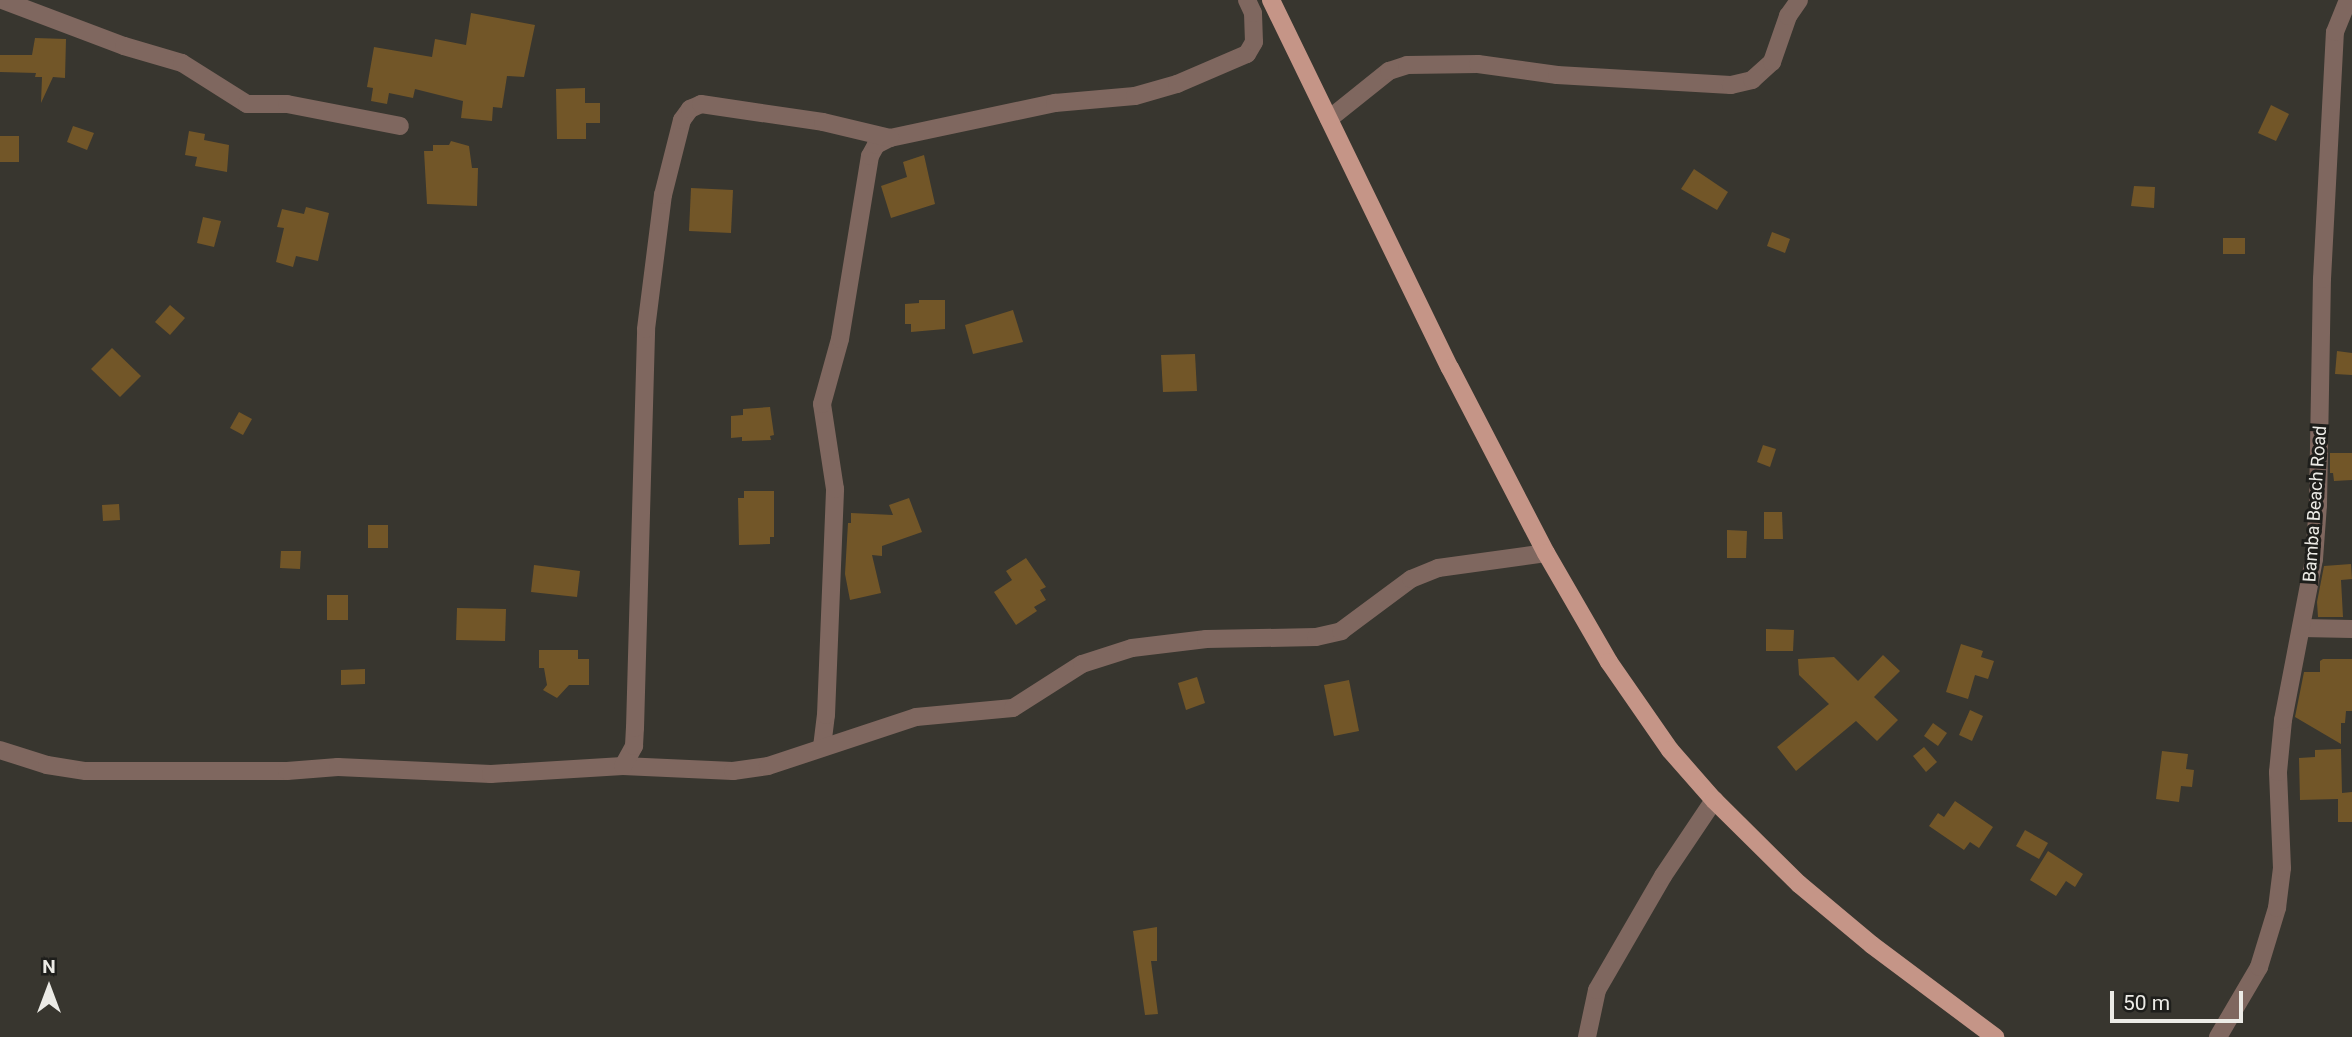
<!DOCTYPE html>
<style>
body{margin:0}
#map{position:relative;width:2352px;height:1037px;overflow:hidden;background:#38362f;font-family:Roboto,sans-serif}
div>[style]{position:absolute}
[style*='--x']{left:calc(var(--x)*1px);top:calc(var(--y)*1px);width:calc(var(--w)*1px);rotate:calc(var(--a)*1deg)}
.building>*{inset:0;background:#725628}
.minor>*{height:18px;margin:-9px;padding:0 9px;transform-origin:9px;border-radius:9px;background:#7f675f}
.major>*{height:18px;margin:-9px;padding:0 9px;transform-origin:9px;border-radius:9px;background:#c59587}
span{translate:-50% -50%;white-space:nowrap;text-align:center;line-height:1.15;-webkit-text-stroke:6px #1e1e1b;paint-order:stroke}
.street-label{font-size:18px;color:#ecebe6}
.north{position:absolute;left:14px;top:953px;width:70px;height:70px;-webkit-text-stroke:5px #1e1e1b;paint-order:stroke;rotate:0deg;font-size:19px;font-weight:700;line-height:28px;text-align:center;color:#ecebe6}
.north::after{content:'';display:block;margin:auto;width:24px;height:32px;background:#ecebe6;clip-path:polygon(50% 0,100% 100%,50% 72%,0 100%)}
.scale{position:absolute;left:2110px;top:991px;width:133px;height:32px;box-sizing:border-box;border:4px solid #ecebe6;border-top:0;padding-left:9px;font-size:21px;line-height:24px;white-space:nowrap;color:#ecebe6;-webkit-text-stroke:5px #1e1e1b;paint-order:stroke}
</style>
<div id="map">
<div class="building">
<div style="clip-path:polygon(471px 13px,535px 25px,524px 77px,507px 76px,502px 108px,493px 107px,492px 121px,461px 118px,463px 101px,415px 89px,413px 98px,389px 93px,387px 104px,371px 101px,373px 88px,367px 87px,374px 47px,432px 57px,435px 39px,466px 45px)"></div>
<div style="clip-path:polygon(35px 38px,66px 39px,65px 78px,53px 77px,41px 103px,42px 77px,35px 77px,36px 73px,0 72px,0 55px,32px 55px)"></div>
<div style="clip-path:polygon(585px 88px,585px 103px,600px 103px,600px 123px,586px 123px,586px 139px,557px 139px,556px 89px)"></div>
<div style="clip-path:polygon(2271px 105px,2289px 114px,2276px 141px,2258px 133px)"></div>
<div style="clip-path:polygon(73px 126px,94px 133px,87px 150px,67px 142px)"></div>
<div style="clip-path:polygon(189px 131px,205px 134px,204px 140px,229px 145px,227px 172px,195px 166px,197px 157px,185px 155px)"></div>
<div style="clip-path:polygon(0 136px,19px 136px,19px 162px,0 162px)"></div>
<div style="clip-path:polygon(451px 141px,469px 146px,472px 168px,478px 168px,477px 206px,427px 204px,424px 151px,433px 151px,433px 145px,449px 145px)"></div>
<div style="clip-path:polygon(924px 155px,935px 204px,891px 218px,881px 186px,907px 177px,903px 162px)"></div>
<div style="clip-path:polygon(1694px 169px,1728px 192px,1717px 210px,1681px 189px)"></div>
<div style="clip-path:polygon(2134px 186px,2155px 187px,2154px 208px,2131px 206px)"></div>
<div style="clip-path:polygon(691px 188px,733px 190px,731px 233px,689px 231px)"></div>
<div style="clip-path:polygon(306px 207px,329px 213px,318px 261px,296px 256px,293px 267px,276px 262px,284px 228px,277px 227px,282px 209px,304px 214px)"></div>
<div style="clip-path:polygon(203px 217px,221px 221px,214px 247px,197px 243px)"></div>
<div style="clip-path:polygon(1772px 232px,1790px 239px,1785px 253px,1767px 246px)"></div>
<div style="clip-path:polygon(2223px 238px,2245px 238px,2245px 254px,2223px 254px)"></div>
<div style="clip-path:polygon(919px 300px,945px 300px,945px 329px,911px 332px,911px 324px,905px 324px,905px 304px,919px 303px)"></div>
<div style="clip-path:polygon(170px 305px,185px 318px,170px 335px,155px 322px)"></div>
<div style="clip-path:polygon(1013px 310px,1023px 342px,973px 354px,965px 325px)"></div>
<div style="clip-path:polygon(112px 348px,141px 376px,120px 397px,91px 369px)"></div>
<div style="clip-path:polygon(2337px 351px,2352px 353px,2352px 375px,2335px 374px)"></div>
<div style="clip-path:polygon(1195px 354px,1197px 391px,1163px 392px,1161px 355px)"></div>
<div style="clip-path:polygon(770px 407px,774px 435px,770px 436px,771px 440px,742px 441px,742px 437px,731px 438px,731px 416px,743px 415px,743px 409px)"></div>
<div style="clip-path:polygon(239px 412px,252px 419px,243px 435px,230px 428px)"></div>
<div style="clip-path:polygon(1763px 445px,1776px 449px,1770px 467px,1757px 462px)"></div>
<div style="clip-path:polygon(2330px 453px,2352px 453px,2352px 480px,2334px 481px,2333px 473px,2330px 473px)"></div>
<div style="clip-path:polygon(744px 491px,774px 491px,774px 537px,770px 537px,770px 544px,739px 545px,738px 498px,744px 498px)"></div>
<div style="clip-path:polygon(909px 498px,922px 532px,882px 546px,882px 556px,872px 555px,881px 593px,850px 600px,845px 574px,848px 523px,851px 523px,851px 513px,893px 515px,889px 505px)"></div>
<div style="clip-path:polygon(119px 504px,120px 520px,103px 521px,102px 505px)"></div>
<div style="clip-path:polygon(1764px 512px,1782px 512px,1783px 539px,1764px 539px)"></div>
<div style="clip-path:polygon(368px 525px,388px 525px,388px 548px,368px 548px)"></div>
<div style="clip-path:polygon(1727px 530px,1747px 531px,1746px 558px,1727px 558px)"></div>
<div style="clip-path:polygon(281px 551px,301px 551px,300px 569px,280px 568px)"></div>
<div style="clip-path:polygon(1026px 558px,1046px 587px,1040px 590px,1046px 600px,1034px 607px,1037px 611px,1016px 625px,994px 592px,1012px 580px,1006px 571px)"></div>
<div style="clip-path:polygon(2351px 564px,2352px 579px,2341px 580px,2343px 617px,2318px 617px,2317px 602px,2324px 566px)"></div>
<div style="clip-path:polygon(534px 565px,580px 571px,577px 597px,531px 592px)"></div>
<div style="clip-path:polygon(327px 595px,348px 595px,348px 620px,327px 620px)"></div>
<div style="clip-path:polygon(457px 608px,506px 609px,505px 641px,456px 640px)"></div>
<div style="clip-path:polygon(1766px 629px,1794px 630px,1793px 651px,1766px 651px)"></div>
<div style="clip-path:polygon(1961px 644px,1983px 651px,1981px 657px,1994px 661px,1988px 679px,1975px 675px,1968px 699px,1946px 692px)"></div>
<div style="clip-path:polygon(539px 650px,578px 650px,578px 659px,589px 659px,589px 685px,569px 685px,557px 698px,543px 690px,547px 685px,544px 668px,539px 668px)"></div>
<div style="clip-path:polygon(1883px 655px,1900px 671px,1874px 697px,1898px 720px,1877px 741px,1856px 721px,1796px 771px,1777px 747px,1829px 704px,1799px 675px,1798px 659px,1834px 657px,1858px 681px)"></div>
<div style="clip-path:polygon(2323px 659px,2352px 659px,2352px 711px,2346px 711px,2345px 723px,2341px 723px,2341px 744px,2295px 717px,2304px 672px,2320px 672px,2320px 661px)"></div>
<div style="clip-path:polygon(365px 669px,365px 684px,341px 685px,341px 670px)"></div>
<div style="clip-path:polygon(1197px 677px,1205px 703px,1186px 710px,1178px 683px)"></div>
<div style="clip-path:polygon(1349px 680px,1359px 731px,1334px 736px,1324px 685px)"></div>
<div style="clip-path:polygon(1970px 710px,1983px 716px,1972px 741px,1959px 735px)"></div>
<div style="clip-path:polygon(1933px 723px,1947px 733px,1938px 746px,1924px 736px)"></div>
<div style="clip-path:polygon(1924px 747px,1937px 762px,1926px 772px,1913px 756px)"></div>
<div style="clip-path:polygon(2341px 749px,2342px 793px,2352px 792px,2352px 822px,2338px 822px,2338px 799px,2300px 800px,2299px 758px,2315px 757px,2315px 750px)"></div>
<div style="clip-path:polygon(2162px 751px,2188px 754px,2186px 769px,2194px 770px,2192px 787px,2181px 786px,2179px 802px,2156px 799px)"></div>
<div style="clip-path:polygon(1955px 801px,1993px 827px,1979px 848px,1970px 842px,1964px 850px,1929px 826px,1938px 813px,1944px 817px)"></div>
<div style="clip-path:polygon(2025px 830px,2048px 843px,2039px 859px,2016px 846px)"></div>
<div style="clip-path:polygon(2048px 851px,2083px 874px,2075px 887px,2066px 881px,2056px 896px,2030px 880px)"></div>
<div style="clip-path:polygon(1157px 927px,1157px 961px,1151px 961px,1158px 1014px,1145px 1015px,1133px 931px)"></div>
</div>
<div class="minor">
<div style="--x:2;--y:0;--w:130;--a:20.7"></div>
<div style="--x:124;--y:46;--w:60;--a:16.3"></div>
<div style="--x:182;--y:63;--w:77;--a:32.2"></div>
<div style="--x:247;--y:104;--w:40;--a:0"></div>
<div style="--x:287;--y:104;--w:115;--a:11"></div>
<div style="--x:1329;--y:119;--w:77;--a:-38.7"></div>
<div style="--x:1389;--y:71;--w:19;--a:-18"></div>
<div style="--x:1407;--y:65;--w:71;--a:-0.8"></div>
<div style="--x:1478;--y:64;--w:80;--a:7.9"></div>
<div style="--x:1557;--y:75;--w:174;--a:3.3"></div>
<div style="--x:1731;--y:85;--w:22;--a:-13"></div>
<div style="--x:1752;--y:80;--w:27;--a:-42"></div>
<div style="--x:1772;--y:62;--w:49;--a:-70.8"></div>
<div style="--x:1788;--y:16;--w:19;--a:-55"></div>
<div style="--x:2302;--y:628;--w:50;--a:1.1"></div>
<div style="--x:822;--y:747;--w:32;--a:-83"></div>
<div style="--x:826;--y:715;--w:226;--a:-87.7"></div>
<div style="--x:835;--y:489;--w:86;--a:-98.7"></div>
<div style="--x:822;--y:404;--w:67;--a:-74.5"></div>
<div style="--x:840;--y:339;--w:185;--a:-80.7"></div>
<div style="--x:870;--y:156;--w:13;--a:-61"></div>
<div style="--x:876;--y:145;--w:16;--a:-27"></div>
<div style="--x:890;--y:138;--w:169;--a:-12"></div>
<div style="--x:1055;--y:103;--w:80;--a:-5"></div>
<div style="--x:1135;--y:96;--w:44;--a:-15.9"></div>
<div style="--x:1177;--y:84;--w:76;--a:-23.2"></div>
<div style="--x:1247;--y:54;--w:14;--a:-60"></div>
<div style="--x:1254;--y:42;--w:29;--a:-92"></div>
<div style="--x:1253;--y:13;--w:14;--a:-115"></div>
<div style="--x:0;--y:750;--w:49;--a:17.7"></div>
<div style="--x:47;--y:765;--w:39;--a:9"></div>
<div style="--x:86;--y:771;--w:201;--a:0"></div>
<div style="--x:287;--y:771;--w:51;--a:-4.5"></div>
<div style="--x:338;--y:767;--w:153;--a:2.6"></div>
<div style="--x:491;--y:774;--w:132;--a:-3.5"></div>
<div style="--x:623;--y:766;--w:110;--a:2.6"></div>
<div style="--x:733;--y:771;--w:35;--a:-8"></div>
<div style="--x:768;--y:766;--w:156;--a:-18.3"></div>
<div style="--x:916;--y:717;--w:97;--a:-5.3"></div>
<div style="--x:1013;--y:708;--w:82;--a:-32.5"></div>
<div style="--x:1082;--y:664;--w:52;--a:-17.7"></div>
<div style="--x:1132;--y:648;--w:75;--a:-6.9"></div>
<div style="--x:1206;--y:639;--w:110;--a:-1"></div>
<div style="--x:1316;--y:637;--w:26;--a:-13"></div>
<div style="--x:1341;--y:631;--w:87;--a:-36.6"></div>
<div style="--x:1411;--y:579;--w:29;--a:-22"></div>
<div style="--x:1438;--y:568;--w:109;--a:-7.9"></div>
<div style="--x:623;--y:766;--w:23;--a:-61"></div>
<div style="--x:634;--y:746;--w:18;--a:-87"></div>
<div style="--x:635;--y:728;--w:399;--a:-88.4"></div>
<div style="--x:646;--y:329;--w:135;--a:-82.8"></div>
<div style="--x:663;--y:195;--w:77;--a:-75.8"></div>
<div style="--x:682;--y:120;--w:14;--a:-54"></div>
<div style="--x:690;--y:109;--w:12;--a:-24"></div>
<div style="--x:701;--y:104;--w:123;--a:8.4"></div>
<div style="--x:823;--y:122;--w:69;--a:13.4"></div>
<div style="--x:1587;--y:1037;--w:48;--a:-78"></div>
<div style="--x:1597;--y:990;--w:132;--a:-59.9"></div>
<div style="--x:1663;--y:876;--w:92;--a:-56.1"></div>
<div style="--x:2218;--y:1037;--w:81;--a:-59.6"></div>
<div style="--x:2259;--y:967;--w:62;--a:-73"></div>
<div style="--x:2277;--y:908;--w:40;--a:-82.9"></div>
<div style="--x:2282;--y:868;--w:96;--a:-92.4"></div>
<div style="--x:2278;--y:772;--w:52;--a:-84.5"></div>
<div style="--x:2283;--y:720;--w:164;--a:-79.1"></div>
<div style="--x:2314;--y:559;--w:54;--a:-85.8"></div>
<div style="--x:2318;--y:505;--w:226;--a:-89"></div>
<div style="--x:2322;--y:279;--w:247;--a:-87"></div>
<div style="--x:2335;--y:32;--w:35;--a:-68"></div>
</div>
<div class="major">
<div style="--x:1271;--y:0;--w:409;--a:64.1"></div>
<div style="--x:1450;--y:368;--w:208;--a:62.6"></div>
<div style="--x:1546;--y:553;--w:126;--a:60"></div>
<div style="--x:1609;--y:662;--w:107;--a:55.3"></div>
<div style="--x:1670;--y:750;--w:67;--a:48.7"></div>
<div style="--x:1714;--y:800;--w:120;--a:44.7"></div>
<div style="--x:1799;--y:884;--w:95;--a:39.9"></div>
<div style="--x:1872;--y:945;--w:154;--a:36.8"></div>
</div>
<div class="street-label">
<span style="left:2315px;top:504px;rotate:-86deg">Bamba Beach Road</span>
</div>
<div class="north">N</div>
<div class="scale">50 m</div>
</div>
